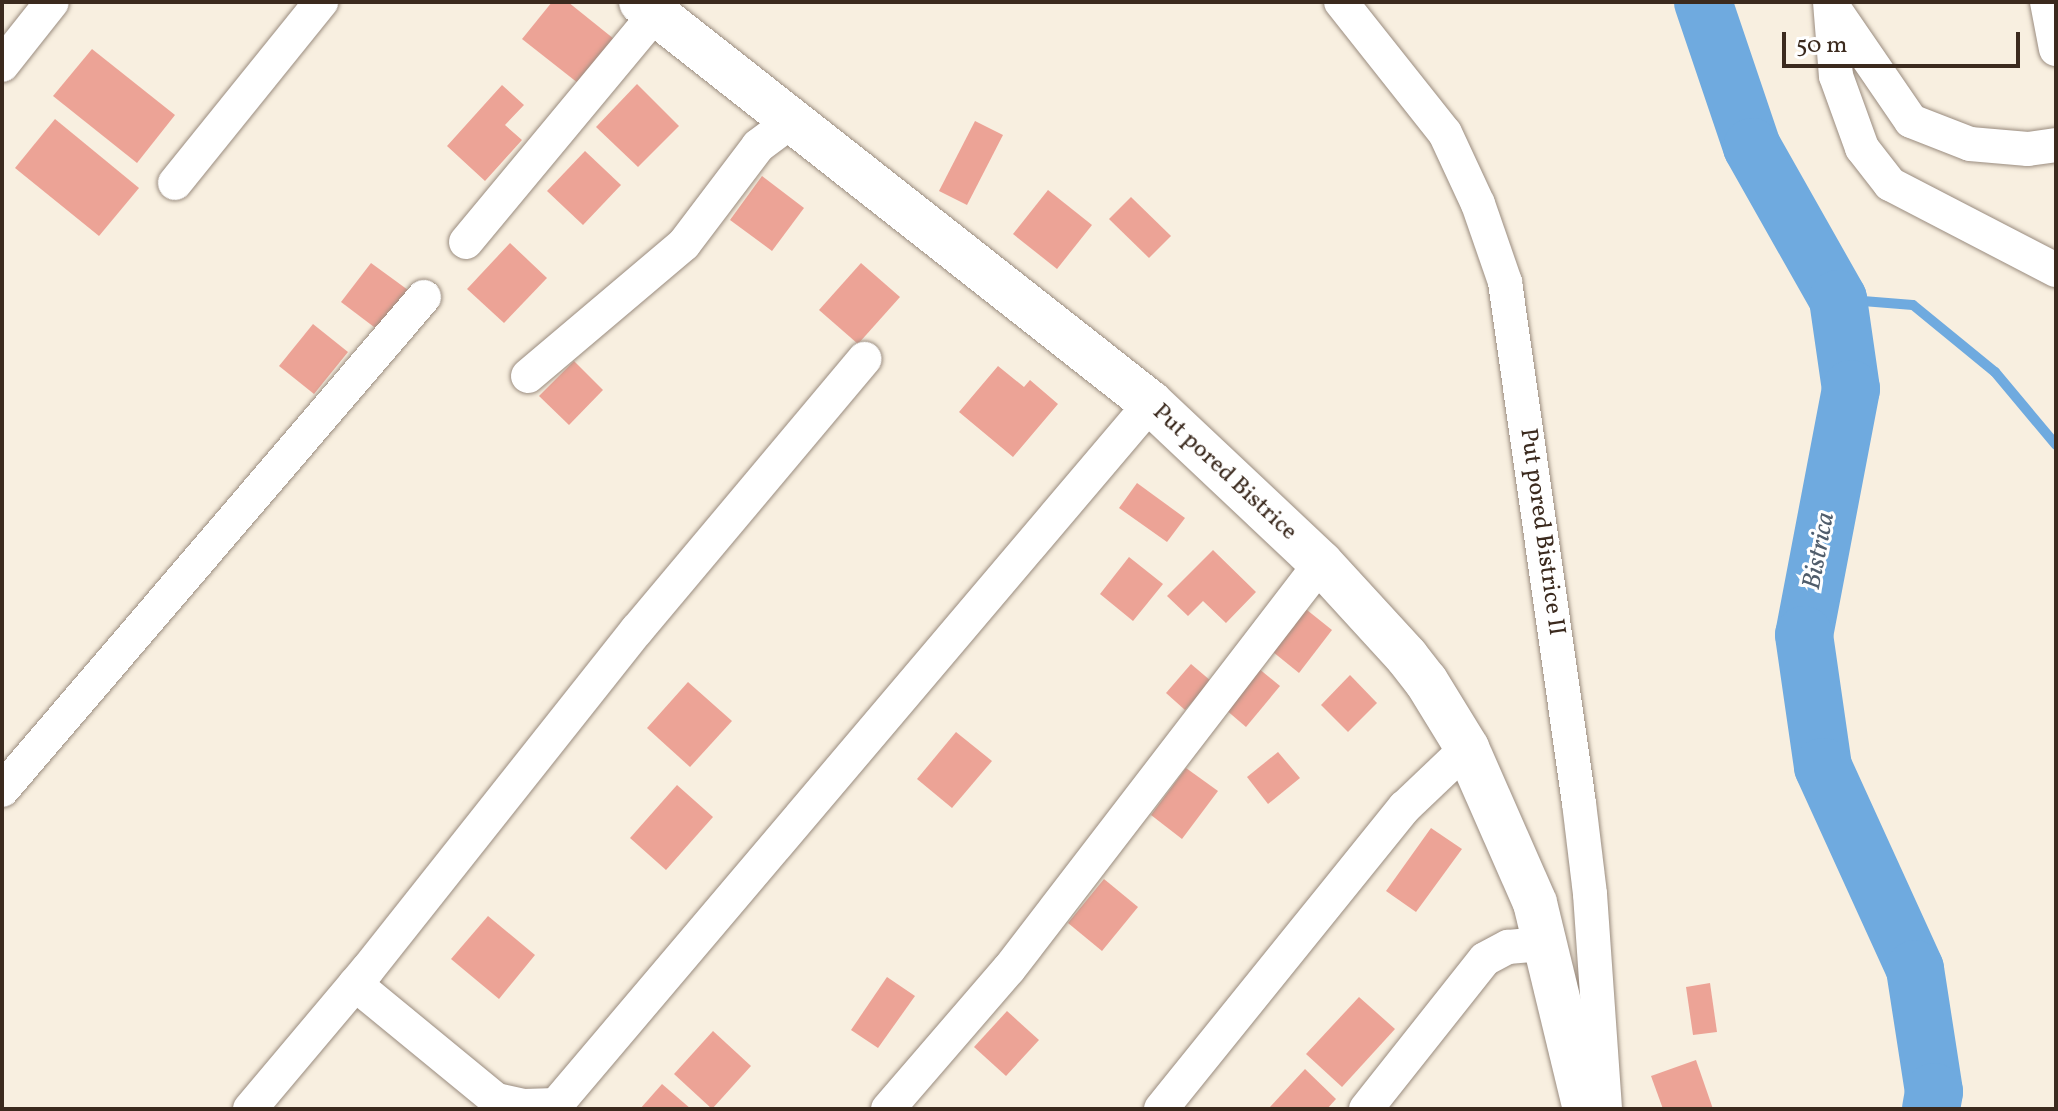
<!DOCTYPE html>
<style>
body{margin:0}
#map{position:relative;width:2058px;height:1111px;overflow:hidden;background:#f8efe0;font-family:Vollkorn,serif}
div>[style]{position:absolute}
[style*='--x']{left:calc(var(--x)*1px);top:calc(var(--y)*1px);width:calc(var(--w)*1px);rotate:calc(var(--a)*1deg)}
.stream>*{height:10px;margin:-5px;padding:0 5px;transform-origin:5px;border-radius:5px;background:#6faadf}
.river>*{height:58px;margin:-29px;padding:0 29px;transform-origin:29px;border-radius:29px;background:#6faadf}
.building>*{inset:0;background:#eca396}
.roads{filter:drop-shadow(0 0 2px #9a8c7f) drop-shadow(0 0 2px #9a8c7f)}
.minor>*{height:34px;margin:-17px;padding:0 17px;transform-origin:17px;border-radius:17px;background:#fff}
.tertiary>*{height:44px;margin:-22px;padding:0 22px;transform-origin:22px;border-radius:22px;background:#fff}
span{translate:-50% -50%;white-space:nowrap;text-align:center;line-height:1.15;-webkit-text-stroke:6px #fff;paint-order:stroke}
.street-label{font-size:24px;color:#3b2a1e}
.water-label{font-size:26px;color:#505d6b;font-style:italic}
.frame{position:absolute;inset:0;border:4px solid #3b2a1e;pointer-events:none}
.scale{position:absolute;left:1782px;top:32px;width:238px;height:36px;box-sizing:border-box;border:4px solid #3b2a1e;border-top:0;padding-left:10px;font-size:24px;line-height:28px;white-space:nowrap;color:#3b2a1e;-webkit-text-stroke:6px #fff;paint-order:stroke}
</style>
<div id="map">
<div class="stream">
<div style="--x:1838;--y:299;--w:75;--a:4.6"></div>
<div style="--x:1913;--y:305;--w:106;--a:39.3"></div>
<div style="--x:1995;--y:372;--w:95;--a:50.1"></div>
</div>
<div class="river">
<div style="--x:1703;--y:2;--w:153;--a:71.3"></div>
<div style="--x:1752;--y:147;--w:175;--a:60.5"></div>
<div style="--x:1838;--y:299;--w:91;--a:81.8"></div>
<div style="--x:1851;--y:389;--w:250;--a:100.8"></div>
<div style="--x:1804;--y:635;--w:133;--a:81.8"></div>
<div style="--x:1823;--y:767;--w:222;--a:65.5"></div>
<div style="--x:1915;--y:969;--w:124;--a:81.2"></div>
<div style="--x:1934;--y:1092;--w:17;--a:100"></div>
</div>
<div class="building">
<div style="clip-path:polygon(552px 2px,568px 2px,619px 43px,583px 87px,522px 39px)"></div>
<div style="clip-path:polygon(92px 49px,175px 115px,137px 163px,53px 96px)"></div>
<div style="clip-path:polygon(637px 84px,679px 126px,638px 167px,596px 127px)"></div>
<div style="clip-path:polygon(502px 85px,524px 105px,505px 125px,522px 140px,485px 181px,447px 146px)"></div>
<div style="clip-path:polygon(55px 119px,139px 188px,99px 236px,15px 168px)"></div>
<div style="clip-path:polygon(975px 121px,1003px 135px,967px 205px,939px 191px)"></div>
<div style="clip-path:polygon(585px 151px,621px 185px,583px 225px,547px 191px)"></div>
<div style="clip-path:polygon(762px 176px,804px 208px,772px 251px,730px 220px)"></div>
<div style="clip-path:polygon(1048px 190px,1092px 225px,1057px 269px,1013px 234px)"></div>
<div style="clip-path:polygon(1131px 197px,1171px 236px,1149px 258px,1109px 219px)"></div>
<div style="clip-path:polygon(510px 243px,547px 278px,504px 323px,467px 289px)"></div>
<div style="clip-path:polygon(371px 263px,408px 290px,378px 330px,341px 302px)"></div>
<div style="clip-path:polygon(861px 263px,900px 297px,858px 344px,819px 310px)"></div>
<div style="clip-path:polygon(313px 324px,348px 352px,314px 394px,279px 366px)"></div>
<div style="clip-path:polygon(574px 361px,603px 390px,569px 425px,539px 396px)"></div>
<div style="clip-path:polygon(998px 366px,1024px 387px,1030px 380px,1058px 404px,1013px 457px,959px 412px)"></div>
<div style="clip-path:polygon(1137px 483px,1185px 518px,1167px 542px,1119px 508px)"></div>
<div style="clip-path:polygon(1213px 550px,1256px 592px,1226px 623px,1203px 601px,1188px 616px,1167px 596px)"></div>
<div style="clip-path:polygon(1129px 557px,1163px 584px,1133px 621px,1100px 594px)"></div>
<div style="clip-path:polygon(1302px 606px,1332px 630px,1299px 673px,1268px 648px)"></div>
<div style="clip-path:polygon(1252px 663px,1280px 686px,1246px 727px,1218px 703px)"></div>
<div style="clip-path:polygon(1191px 664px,1211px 681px,1185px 710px,1166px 693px)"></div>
<div style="clip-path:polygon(1350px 675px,1377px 703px,1348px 732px,1321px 705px)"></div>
<div style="clip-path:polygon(688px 682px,732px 721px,690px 767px,647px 728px)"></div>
<div style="clip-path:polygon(956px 732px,992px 761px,952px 808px,917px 779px)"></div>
<div style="clip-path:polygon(1278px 752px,1300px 778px,1268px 804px,1247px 777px)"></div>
<div style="clip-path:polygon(1186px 768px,1218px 791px,1182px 839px,1151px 815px)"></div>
<div style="clip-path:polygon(677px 785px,713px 817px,666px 870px,630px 838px)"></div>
<div style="clip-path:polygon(1431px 828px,1462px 849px,1416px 912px,1386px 891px)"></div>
<div style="clip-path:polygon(1104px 879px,1138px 907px,1102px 951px,1068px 923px)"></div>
<div style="clip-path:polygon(488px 916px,535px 955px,499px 999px,451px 959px)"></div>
<div style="clip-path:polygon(887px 977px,915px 996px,878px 1048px,851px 1030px)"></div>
<div style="clip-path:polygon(1710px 983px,1717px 1032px,1693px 1035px,1686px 987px)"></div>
<div style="clip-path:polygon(1359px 997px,1395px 1029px,1342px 1087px,1306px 1054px)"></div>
<div style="clip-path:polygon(1007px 1011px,1039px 1040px,1006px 1076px,974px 1047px)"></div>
<div style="clip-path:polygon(713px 1031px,751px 1066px,712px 1109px,674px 1074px)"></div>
<div style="clip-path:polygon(1696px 1060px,1713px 1109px,1663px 1109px,1651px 1076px)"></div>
<div style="clip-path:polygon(1305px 1069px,1336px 1099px,1327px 1109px,1272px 1109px,1270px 1107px)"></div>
<div style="clip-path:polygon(662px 1084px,691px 1109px,640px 1109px)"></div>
</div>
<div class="roads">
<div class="minor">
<div style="--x:1341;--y:2;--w:167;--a:51.6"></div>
<div style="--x:1445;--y:133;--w:78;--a:65.1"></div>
<div style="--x:1478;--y:204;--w:83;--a:70.9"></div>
<div style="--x:1505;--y:282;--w:526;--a:81.92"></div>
<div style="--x:1579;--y:803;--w:92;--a:83.1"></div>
<div style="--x:1590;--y:894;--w:216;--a:86"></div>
<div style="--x:1830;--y:2;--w:74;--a:85.4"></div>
<div style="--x:1836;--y:76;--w:77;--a:70.1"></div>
<div style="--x:1862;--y:148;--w:46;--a:52.1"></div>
<div style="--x:1890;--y:184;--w:187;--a:27.4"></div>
<div style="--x:2047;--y:2;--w:48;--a:79.2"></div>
<div style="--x:1833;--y:7;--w:138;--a:55.6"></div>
<div style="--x:1911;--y:121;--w:63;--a:21.3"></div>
<div style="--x:1970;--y:144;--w:58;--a:4.9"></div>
<div style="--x:2028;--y:149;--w:28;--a:-8"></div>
<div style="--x:2;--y:65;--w:80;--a:-51.6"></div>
<div style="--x:175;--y:183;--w:233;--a:-51.1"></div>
<div style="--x:466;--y:242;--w:296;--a:-50.3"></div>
<div style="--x:528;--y:376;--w:204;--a:-40.2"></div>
<div style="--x:684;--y:244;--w:123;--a:-52.9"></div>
<div style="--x:758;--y:146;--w:44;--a:-36.6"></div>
<div style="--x:2;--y:790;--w:649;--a:-49.44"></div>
<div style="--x:355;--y:984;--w:183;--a:39.4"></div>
<div style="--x:496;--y:1100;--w:29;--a:12"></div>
<div style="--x:524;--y:1106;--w:32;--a:-2"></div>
<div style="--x:556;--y:1105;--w:920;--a:-49.72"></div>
<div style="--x:250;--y:1109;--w:183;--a:-49.9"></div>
<div style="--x:368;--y:969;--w:433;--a:-51.6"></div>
<div style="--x:637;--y:630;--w:354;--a:-50"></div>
<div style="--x:888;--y:1109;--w:185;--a:-49.2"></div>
<div style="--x:1009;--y:969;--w:512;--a:-52.46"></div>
<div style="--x:1161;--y:1109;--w:388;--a:-51.1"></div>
<div style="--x:1405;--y:807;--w:86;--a:-43.6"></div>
<div style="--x:1366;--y:1109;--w:191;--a:-51.6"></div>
<div style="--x:1485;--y:959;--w:26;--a:-28"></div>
<div style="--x:1508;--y:947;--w:37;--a:-5"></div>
</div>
<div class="tertiary">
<div style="--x:641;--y:2;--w:649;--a:38.18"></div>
<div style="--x:1151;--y:403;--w:233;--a:43.3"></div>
<div style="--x:1321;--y:563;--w:127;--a:47.5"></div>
<div style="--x:1407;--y:657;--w:31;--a:52"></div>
<div style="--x:1426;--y:681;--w:79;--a:58.5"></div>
<div style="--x:1467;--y:748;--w:169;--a:66.3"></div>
<div style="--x:1535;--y:903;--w:212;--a:76.4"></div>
</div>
</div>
<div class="street-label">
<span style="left:1224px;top:473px;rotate:43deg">Put pored Bistrice</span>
<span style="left:1541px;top:532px;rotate:82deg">Put pored Bistrice II</span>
</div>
<div class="water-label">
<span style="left:1820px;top:551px;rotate:-79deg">Bistrica</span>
</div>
<div class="frame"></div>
<div class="scale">50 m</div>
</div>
